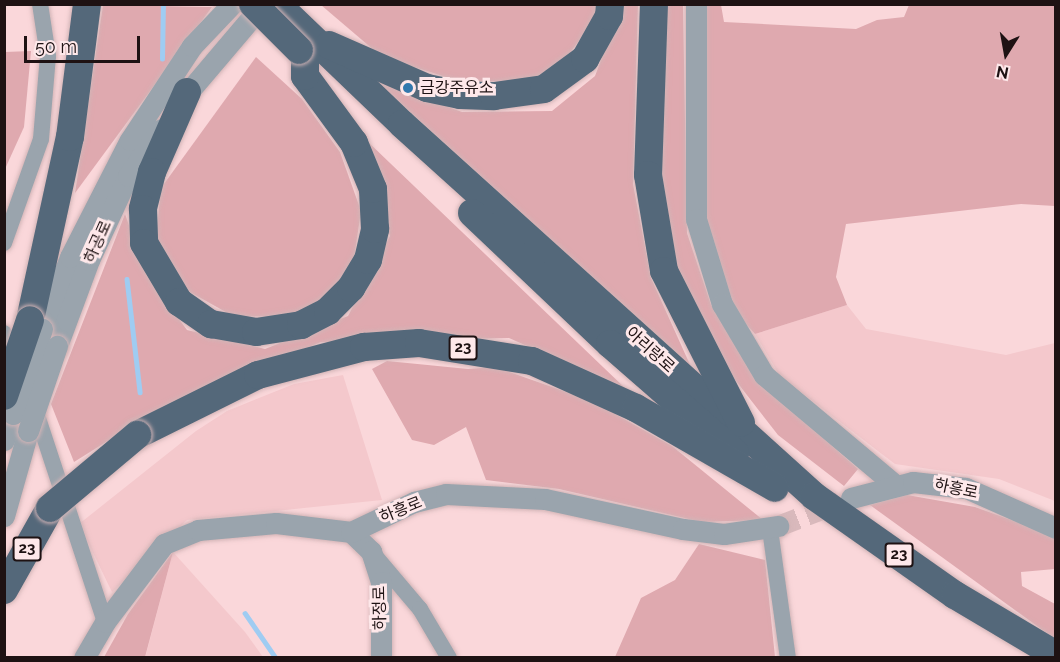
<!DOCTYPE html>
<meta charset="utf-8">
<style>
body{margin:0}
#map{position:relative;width:1060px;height:662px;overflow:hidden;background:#fad7da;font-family:Raleway,"Noto Sans KR",sans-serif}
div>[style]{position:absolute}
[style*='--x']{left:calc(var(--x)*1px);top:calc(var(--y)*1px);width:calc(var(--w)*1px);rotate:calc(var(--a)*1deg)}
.built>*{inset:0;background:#f4c8cc}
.green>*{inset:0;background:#dfa9af}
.stream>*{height:4.5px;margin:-2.25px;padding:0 2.25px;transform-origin:2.25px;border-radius:2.25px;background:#9fccf2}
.tertiary-tunnel>*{height:21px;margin-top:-10.5px;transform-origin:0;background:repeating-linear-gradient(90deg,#d9b9bc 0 21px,transparent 0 31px)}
.roads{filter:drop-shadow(0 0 2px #d2b4b6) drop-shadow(0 0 2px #d2b4b6)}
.minor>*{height:16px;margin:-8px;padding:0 8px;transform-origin:8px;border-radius:8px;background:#9aa4ad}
.tertiary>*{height:21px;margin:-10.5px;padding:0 10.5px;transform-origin:10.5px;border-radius:10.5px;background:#9aa4ad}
.trunk>*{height:28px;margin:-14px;padding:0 14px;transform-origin:14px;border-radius:14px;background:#54687a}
.bridges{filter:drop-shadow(0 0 2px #d2b4b6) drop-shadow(0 0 2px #d2b4b6)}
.tertiary-bridge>*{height:21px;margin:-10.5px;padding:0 10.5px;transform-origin:10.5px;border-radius:10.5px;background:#9aa4ad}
.trunk-bridge>*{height:28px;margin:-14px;padding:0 14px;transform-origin:14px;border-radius:14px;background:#54687a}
.dots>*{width:16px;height:16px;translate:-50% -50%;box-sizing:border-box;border:3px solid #fee8ea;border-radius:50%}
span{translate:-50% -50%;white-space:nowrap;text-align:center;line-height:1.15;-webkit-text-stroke:6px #fee8ea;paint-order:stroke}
.shield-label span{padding:2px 4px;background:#fee8ea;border:2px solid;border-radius:4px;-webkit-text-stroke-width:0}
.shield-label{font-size:15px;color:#1e1213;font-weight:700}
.poi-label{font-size:16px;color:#1e1213}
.left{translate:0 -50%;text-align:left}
.street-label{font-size:16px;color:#1e1213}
.frame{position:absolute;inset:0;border:6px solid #1e1213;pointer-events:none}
.north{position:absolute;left:976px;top:24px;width:60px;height:60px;-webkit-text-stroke:4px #fee8ea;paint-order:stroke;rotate:191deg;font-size:16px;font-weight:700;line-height:24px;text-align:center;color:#1e1213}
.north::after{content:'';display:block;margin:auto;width:21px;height:27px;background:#1e1213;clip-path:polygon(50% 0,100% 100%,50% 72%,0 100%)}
.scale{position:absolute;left:24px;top:36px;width:116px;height:27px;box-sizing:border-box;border:3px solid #1e1213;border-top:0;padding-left:8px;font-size:18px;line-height:21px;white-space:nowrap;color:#1e1213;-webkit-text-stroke:4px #fee8ea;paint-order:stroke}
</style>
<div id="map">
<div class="built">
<div style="clip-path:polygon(847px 305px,866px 329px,1006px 355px,1055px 343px,1055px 501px,999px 479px,895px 464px,780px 376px,755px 334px)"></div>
<div style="clip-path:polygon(343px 375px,382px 500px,187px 520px,112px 592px,79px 524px,196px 431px,227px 411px,294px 384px)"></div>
<div style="clip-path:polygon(173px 552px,245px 632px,263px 657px,145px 658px)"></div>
</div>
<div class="green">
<div style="clip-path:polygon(103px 5px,212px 7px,75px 193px)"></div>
<div style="clip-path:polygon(321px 5px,597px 5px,596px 18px,563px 62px,529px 80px,462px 82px,382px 57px)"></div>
<div style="clip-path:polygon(622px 5px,638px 5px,633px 184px,651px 278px,691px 367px,376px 81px,462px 112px,552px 111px,595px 76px)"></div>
<div style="clip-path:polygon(662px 5px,683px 5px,687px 233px,711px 305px,761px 383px,858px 469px,844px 486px,778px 435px,729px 372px,681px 289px,663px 217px,659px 154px)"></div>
<div style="clip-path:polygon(704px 5px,721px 5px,724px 22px,856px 29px,877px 20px,904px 17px,909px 5px,1055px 5px,1055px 206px,1021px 204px,846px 224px,836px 277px,847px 305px,755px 334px,737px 314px,705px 220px)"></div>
<div style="clip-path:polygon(31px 51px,24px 127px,5px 169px,5px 52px)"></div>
<div style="clip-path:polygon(256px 57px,302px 99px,340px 152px,361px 211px,354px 259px,326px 300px,294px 317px,233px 316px,188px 291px,156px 237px,161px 188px)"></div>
<div style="clip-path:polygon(367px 141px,627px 390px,509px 338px,321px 342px,162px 407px,74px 462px,51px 404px,125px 214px,147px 276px,187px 330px,265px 349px,348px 316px,390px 236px)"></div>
<div style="clip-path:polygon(387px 361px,468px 369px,495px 367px,592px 401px,672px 446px,763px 520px,702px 522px,559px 489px,486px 480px,466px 427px,434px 445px,412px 440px,372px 369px)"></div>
<div style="clip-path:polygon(907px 495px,975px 507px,1055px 536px,1055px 569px,1021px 572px,1022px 586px,1055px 604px,1055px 639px,870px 505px)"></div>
<div style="clip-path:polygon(699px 544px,765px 560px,775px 657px,615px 657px,641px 598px,675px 580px)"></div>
<div style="clip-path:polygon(173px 552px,145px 657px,104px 657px,128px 614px)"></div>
</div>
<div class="stream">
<div style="--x:162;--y:59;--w:55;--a:-89"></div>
<div style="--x:127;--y:279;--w:114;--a:83.4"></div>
<div style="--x:245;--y:613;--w:55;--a:55.4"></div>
</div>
<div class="tertiary-tunnel">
<div style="--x:778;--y:526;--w:66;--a:-21.2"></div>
</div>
<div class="roads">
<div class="minor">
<div style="--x:4;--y:243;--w:110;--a:-70.4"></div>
<div style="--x:41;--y:139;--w:83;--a:-85.2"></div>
<div style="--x:48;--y:56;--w:53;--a:-98.7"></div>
<div style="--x:4;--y:333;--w:29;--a:68"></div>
<div style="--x:33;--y:403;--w:231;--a:71.8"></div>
<div style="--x:770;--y:529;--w:130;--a:82.1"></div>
<div style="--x:375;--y:556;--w:70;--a:49.7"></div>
<div style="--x:420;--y:609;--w:57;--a:59.4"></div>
</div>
<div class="tertiary">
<div style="--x:696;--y:4;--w:215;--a:90"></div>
<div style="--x:696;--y:219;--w:89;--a:73"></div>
<div style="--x:722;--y:304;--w:82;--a:59.4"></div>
<div style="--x:764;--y:375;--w:171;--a:40"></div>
<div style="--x:179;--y:103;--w:130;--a:-49.7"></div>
<div style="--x:42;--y:329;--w:77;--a:-68.7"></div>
<div style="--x:70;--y:257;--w:131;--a:-62.9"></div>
<div style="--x:130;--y:140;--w:113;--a:-56.6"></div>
<div style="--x:192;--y:46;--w:58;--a:-46.4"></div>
<div style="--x:57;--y:346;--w:92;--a:-69.6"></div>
<div style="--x:89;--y:260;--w:93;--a:-65.1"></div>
<div style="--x:128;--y:176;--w:57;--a:-54.9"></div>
<div style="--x:4;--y:440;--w:28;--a:-71"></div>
<div style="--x:851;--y:498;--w:64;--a:-14.5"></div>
<div style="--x:913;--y:482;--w:53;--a:6.5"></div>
<div style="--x:966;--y:488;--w:98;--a:24"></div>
<div style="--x:4;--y:516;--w:88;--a:-74.2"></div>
<div style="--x:351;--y:532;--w:28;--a:44"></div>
<div style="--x:371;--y:551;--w:33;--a:72"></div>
<div style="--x:381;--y:582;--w:76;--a:90"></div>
<div style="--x:84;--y:658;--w:42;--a:-59.7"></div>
<div style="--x:105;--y:622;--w:98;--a:-52.9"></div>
<div style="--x:164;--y:544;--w:37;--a:-22"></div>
<div style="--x:198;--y:530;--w:78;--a:-5.1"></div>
<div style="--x:276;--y:523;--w:76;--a:6.8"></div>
<div style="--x:351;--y:532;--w:70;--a:-25.5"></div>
<div style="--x:414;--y:502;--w:33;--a:-14"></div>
<div style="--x:446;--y:494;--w:99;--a:2.9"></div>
<div style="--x:545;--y:499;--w:141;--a:12.3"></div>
<div style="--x:683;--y:529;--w:41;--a:7"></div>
<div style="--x:724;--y:534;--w:55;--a:-8.4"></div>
</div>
<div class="trunk">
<div style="--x:277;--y:4;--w:173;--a:43.8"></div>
<div style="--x:402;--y:124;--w:555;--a:42.08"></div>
<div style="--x:814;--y:496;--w:172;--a:35.1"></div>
<div style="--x:955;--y:595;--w:117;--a:30.7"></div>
<div style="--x:654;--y:4;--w:171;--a:92"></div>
<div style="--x:648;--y:175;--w:97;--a:80.5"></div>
<div style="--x:664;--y:271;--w:170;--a:63.1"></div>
<div style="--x:329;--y:45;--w:107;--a:23.7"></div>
<div style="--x:427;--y:88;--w:34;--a:12"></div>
<div style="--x:460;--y:95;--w:34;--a:2"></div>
<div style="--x:494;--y:96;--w:50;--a:-8"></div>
<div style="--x:544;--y:89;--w:51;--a:-36.2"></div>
<div style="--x:585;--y:59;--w:49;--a:-60.8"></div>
<div style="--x:609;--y:16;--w:12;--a:-85"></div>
<div style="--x:187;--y:92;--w:87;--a:113.6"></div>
<div style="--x:152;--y:172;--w:38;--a:104"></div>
<div style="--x:143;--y:209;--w:34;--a:88"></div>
<div style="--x:144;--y:243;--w:69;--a:59.3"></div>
<div style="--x:179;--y:302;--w:39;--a:35"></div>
<div style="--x:211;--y:324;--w:46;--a:10.1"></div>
<div style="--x:256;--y:332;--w:46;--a:-8.8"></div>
<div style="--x:301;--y:325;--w:30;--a:-27"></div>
<div style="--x:328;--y:311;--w:33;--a:-45"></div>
<div style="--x:351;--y:288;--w:33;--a:-59"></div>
<div style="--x:368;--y:260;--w:32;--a:-77"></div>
<div style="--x:375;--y:229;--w:40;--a:-92.9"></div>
<div style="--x:373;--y:189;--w:50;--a:-112.4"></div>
<div style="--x:354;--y:143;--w:83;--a:-126.2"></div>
<div style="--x:305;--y:76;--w:21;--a:-90"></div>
<div style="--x:472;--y:213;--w:190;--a:43.5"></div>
<div style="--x:610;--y:344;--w:166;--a:41.1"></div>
<div style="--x:30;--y:320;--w:187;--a:-77.7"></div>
<div style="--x:70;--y:137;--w:134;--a:-82.7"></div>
<div style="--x:137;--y:435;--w:135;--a:-26.4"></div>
<div style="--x:258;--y:375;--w:110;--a:-14.8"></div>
<div style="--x:364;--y:347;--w:55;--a:-4.2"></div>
<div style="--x:419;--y:343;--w:114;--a:9.1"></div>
<div style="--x:532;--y:361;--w:114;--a:24.3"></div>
<div style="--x:636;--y:408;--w:160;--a:29.9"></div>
<div style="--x:4;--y:590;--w:94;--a:-60.7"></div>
</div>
</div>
<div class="bridges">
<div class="tertiary-bridge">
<div style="--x:13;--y:414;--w:90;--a:-71.2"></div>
<div style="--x:28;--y:431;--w:90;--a:-71.2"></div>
</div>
<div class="trunk-bridge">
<div style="--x:253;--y:4;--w:65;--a:45"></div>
<div style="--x:4;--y:396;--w:80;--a:-71.1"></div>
<div style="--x:50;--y:508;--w:114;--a:-40"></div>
</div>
</div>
<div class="dots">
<div style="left:408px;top:88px;background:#3278ad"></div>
</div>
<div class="shield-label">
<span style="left:463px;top:348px">23</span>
<span style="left:27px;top:549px">23</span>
<span style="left:899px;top:555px">23</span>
</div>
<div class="poi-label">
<span class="left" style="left:420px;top:88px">금강주유소</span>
</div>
<div class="street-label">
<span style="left:98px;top:242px;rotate:-66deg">하공로</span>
<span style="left:650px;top:350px;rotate:42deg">아리랑로</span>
<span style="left:956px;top:489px;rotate:12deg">하흥로</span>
<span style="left:401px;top:510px;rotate:-22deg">하흥로</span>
<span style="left:380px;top:608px;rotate:-91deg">하정로</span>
</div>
<div class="frame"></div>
<div class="north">N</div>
<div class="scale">50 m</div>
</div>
